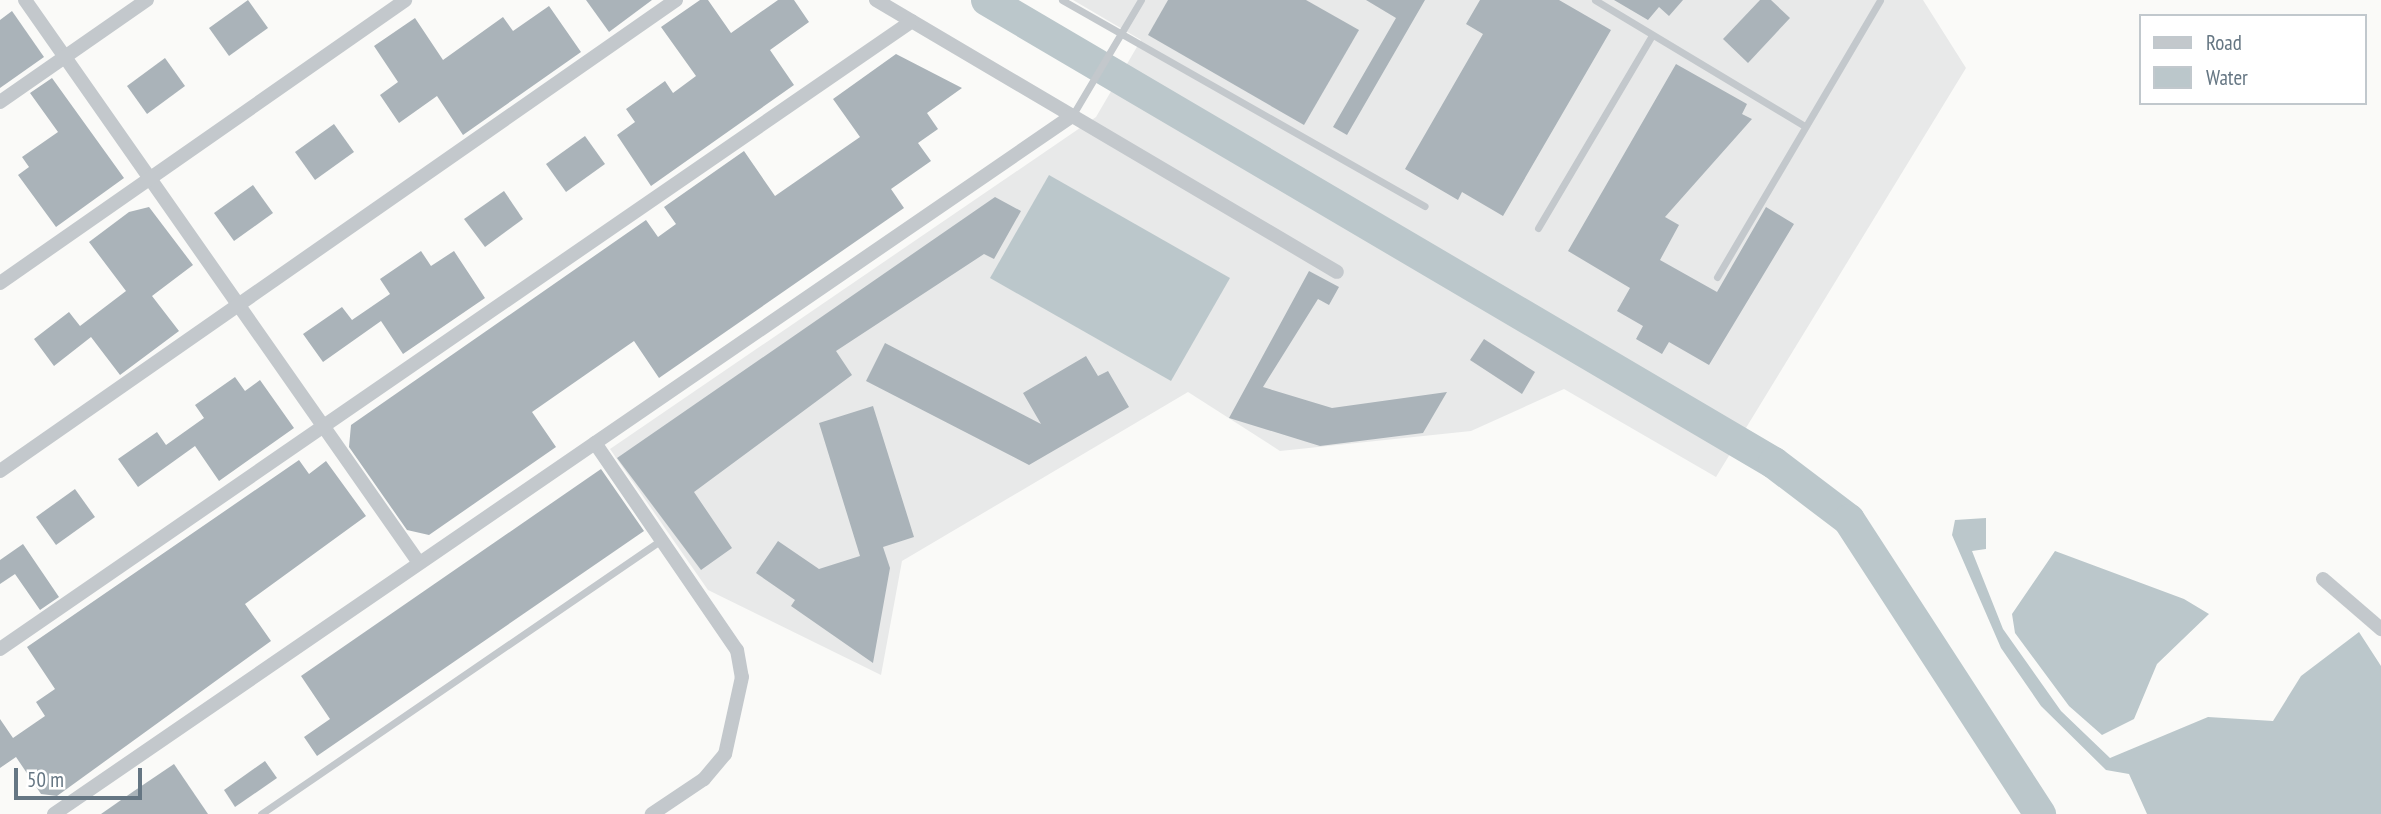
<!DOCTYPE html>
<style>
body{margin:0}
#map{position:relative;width:2381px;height:814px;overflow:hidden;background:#fafaf8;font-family:"PT Sans Narrow",sans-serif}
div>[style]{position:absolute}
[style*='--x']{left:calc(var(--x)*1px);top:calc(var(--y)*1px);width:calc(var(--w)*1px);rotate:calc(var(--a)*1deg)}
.built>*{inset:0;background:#e8e9e9}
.water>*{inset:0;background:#bbc7cb}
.river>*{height:32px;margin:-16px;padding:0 16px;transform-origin:16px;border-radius:16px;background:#bbc7cb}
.building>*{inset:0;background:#aab3b9}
.lane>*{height:7px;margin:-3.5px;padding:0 3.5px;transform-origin:3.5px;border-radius:3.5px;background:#c3c8cc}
.street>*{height:14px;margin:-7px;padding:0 7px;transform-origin:7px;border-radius:7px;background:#c3c8cc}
span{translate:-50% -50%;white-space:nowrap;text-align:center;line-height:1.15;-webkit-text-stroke:7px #fff;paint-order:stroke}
.legend{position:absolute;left:2139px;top:14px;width:228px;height:91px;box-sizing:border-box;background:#fff;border:2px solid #c1c8cd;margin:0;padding:9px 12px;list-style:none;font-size:21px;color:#657683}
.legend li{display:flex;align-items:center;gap:14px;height:35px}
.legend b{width:35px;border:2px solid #c1c8cd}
.scale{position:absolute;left:14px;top:768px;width:128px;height:32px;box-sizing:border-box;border:4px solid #657683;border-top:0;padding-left:9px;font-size:21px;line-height:24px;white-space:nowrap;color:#657683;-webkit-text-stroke:5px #fff;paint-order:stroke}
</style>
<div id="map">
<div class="built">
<div style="clip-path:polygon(1073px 0,1923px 0,1966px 68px,1716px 477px,1564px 389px,1471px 431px,1280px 451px,1188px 392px,902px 561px,881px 675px,708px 590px,610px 449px,1096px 117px,1141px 40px)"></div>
</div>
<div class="water">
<div style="clip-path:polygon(1049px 175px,1230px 278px,1171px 381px,990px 278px)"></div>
<div style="clip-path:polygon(1986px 518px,1986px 549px,1972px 551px,2003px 629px,2061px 711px,2110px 758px,2208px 717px,2273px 721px,2301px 676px,2359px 632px,2381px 666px,2381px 814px,2147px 814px,2129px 774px,2106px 770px,2041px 706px,2001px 648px,1952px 535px,1955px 520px)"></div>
<div style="clip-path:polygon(2055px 551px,2184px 599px,2209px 614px,2157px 664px,2134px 719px,2102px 735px,2069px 706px,2015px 633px,2012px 614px)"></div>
</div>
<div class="river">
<div style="--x:987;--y:0;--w:913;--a:30.47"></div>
<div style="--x:1774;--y:463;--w:94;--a:37.2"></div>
<div style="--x:1849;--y:520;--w:351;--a:57"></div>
</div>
<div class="building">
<div style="clip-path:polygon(248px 0,268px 28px,229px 56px,209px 28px)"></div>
<div style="clip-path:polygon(586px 0,652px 0,609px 32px)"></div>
<div style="clip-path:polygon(700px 0,708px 0,731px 33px,778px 0,794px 0,809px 22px,770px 50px,794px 85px,651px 186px,617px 135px,635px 122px,626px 109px,665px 81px,673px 93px,696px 76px,661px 27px)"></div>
<div style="clip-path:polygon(1168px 0,1306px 0,1359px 30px,1304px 125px,1148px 35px)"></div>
<div style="clip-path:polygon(1366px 0,1425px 0,1347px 135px,1333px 127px,1396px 18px)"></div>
<div style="clip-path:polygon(1480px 0,1559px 0,1611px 30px,1503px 216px,1462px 192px,1458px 200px,1405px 169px,1483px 34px,1466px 24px)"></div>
<div style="clip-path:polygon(1614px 0,1683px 0,1669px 16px,1659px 7px,1648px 20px)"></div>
<div style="clip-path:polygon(1760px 0,1771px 0,1790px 18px,1748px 63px,1723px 39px)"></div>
<div style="clip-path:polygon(549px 6px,581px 52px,463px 135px,437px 96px,399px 123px,380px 95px,398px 82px,374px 46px,415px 18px,443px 60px,503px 17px,513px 31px)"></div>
<div style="clip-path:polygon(12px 11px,44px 57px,0 88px,0 20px)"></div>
<div style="clip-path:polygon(896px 54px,962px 88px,927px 113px,938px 129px,918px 143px,931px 161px,891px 189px,904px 208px,659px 378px,634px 341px,532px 412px,556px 447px,429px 535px,407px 530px,349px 447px,351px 425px,646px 220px,658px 237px,676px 224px,664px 207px,744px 151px,775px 196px,860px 137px,833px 99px)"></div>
<div style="clip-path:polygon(165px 58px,185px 86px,147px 114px,127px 86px)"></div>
<div style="clip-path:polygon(1676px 64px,1747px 104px,1742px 114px,1752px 119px,1665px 217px,1679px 225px,1660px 260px,1717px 292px,1766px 207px,1794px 224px,1709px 365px,1669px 342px,1662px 354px,1636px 339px,1643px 326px,1617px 311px,1630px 288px,1568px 251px)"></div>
<div style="clip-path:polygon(52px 78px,124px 178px,56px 227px,18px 175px,29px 167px,22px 157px,58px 132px,30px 93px)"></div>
<div style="clip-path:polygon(334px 124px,354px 152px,315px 180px,295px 152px)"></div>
<div style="clip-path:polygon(585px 136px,605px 164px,566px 192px,546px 164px)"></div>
<div style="clip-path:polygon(253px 185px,273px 213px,234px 241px,214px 213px)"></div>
<div style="clip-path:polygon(504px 191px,523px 219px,485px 247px,464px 219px)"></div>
<div style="clip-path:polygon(995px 197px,1021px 211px,994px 259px,984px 254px,836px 351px,852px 375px,694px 492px,732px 548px,701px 570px,617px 458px)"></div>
<div style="clip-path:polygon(149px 207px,193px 265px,152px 296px,179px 331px,120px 375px,91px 337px,54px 366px,34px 339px,69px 312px,80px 326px,126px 291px,89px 242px,129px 212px)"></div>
<div style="clip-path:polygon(421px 251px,431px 266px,454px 251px,485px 298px,403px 354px,381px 321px,323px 362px,303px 334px,342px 307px,352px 320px,390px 294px,380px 279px)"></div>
<div style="clip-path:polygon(1309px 271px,1339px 287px,1329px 305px,1318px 299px,1263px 387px,1332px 408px,1447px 392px,1423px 433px,1320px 446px,1229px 418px)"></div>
<div style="clip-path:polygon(1484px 339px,1535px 372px,1522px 394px,1470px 360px)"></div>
<div style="clip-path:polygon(885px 343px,1041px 424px,1023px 393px,1086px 356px,1098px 376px,1108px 371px,1129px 407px,1029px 465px,866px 381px)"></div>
<div style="clip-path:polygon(235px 377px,245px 391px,260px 380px,294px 428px,219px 481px,195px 446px,138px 487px,118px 459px,157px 432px,166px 445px,204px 418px,195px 405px)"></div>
<div style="clip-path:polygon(873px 406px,914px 537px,883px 547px,890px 568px,873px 663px,791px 606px,795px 600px,756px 573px,778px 541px,819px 569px,860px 556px,819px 423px)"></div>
<div style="clip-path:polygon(299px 460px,309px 474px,326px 461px,366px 516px,245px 604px,271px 641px,57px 796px,41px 794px,16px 757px,0 768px,0 719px,13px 738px,45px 716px,36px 702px,55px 689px,27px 647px)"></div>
<div style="clip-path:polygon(601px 469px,644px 531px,317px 756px,304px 737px,330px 719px,301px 676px)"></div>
<div style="clip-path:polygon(75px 489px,95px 517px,56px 545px,36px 517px)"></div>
<div style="clip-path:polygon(23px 544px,59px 597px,40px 610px,15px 574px,0 584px,0 560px)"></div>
<div style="clip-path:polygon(265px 761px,277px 778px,235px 807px,224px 790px)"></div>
<div style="clip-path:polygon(174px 764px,208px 814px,101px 814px,134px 791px)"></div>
</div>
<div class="lane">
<div style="--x:1062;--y:0;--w:417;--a:29.6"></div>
<div style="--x:1595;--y:0;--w:245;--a:31"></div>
<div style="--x:1072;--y:116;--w:135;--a:-59.3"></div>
<div style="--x:1538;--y:228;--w:224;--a:-59.4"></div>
<div style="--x:1717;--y:277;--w:321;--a:-59.5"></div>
<div style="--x:261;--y:814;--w:485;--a:-34.4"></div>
</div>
<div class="street">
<div style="--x:25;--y:0;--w:687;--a:55.01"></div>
<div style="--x:876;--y:0;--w:535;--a:30.54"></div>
<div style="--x:0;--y:102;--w:179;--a:-34.8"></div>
<div style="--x:0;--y:283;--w:494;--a:-34.9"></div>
<div style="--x:595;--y:443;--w:251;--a:55.6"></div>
<div style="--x:737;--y:650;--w:27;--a:80"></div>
<div style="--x:742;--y:677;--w:79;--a:102.4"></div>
<div style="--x:725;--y:754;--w:33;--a:130"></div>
<div style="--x:704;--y:779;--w:63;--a:146.1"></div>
<div style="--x:0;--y:471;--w:824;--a:-34.87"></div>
<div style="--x:2323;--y:579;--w:77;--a:40.8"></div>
<div style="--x:0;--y:649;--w:1107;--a:-34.55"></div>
<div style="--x:54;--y:814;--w:1234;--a:-34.44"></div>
</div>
<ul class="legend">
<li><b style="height:9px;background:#c3c8cc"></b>Road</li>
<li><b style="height:19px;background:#bbc7cb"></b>Water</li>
</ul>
<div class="scale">50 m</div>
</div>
